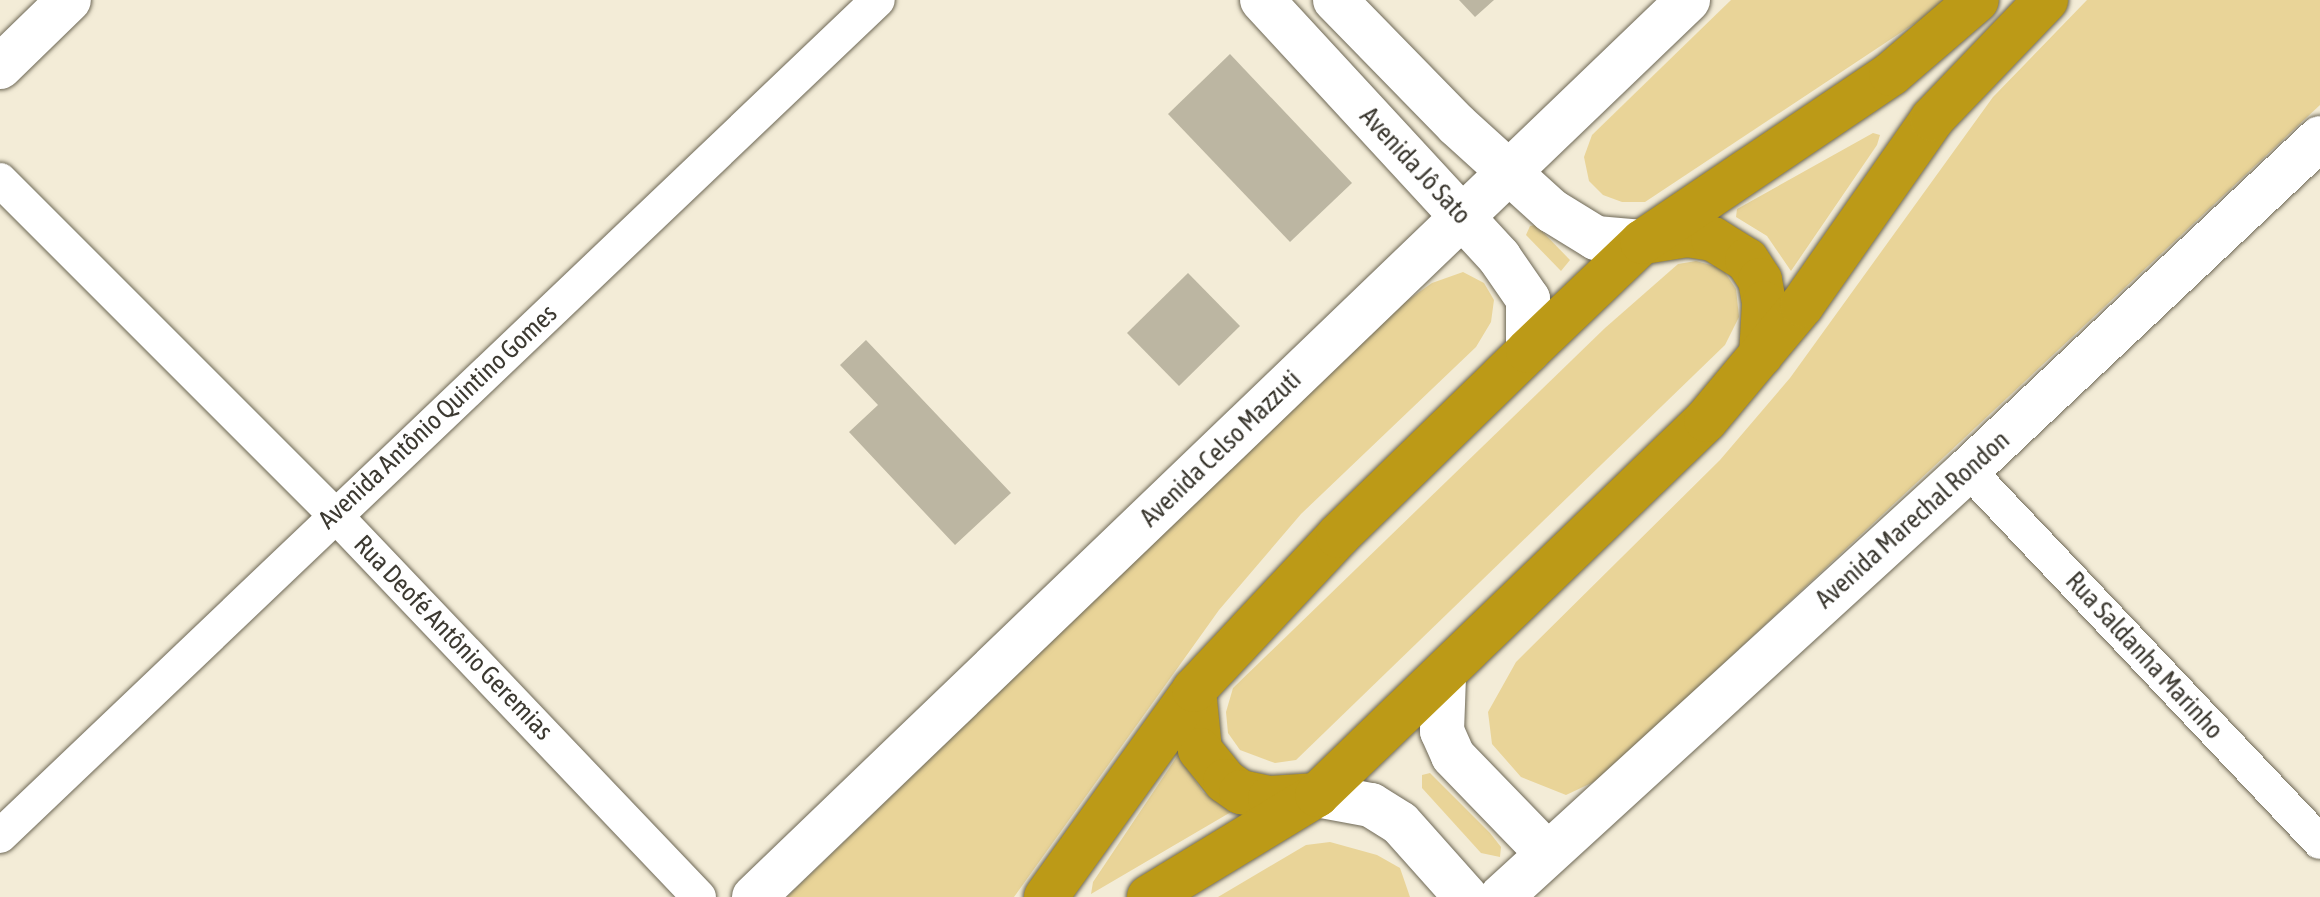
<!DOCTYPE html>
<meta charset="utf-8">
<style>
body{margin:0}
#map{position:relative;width:2320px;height:897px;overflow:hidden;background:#f3ecd7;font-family:"Asap Condensed",sans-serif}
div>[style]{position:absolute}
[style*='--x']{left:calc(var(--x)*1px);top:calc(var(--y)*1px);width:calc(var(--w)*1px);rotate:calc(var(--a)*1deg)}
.green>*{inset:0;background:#e9d498}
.building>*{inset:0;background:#bcb6a2}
.roads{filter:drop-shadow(0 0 2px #6d6755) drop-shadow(0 0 2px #6d6755)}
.street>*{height:34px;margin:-17px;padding:0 17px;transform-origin:17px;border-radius:17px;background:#fff}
.secondary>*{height:44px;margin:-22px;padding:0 22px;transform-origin:22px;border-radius:22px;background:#fff}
.highway>*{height:44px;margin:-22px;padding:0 22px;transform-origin:22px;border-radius:22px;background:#bc9a17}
span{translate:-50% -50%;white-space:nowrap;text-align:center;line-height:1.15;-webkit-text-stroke:6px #fff;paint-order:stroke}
.street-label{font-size:26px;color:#3c3931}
</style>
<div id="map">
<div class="green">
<div style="clip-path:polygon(1731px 0,1950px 0,1645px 202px,1622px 202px,1603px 195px,1589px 181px,1584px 157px,1592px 135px)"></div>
<div style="clip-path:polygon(2087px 0,2320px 0,2320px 105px,1600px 779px,1566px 795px,1521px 777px,1492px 744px,1488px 712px,1516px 662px,1720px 460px,1790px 378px,1993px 97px)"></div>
<div style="clip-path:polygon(1873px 133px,1880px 135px,1877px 145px,1791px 271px,1767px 236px,1736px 217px,1737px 209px)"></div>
<div style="clip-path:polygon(1536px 225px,1570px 260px,1561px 271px,1526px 235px,1530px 226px)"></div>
<div style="clip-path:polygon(1696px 261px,1722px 268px,1736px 289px,1739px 317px,1725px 345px,1296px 760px,1275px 763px,1240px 750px,1228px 733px,1226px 712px,1233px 688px,1605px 328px,1678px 264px)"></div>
<div style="clip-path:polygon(1463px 272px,1484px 283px,1494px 300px,1491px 322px,1476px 347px,1301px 514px,1219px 610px,1014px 897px,787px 897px,1398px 307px,1432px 283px)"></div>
<div style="clip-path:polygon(1178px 755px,1203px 792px,1231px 812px,1091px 894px,1093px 882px)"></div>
<div style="clip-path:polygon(1430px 773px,1490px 833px,1501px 847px,1500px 857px,1481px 853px,1422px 788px,1422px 775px)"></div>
<div style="clip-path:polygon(1330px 842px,1377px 855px,1400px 868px,1410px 897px,1218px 897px,1306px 845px)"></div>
</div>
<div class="building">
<div style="clip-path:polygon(1459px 0,1494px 0,1475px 17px)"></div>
<div style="clip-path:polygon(1230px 54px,1352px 183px,1290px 242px,1168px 114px)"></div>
<div style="clip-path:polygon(1188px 273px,1240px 326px,1179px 386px,1127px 333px)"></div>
<div style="clip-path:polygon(866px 340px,1011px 493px,955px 545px,849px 432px,878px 405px,840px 365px)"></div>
</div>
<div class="roads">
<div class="street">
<div style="--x:0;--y:180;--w:472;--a:45"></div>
<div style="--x:334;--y:514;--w:529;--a:46.38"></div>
<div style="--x:1968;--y:470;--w:512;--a:46.58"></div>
<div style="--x:0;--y:836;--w:1212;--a:-43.6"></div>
</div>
<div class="secondary">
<div style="--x:1262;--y:0;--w:350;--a:47.3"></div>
<div style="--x:1499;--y:257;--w:51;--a:55.4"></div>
<div style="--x:1528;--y:299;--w:52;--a:90"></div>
<div style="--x:1335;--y:0;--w:175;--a:45.7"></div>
<div style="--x:1457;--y:125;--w:128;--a:42.2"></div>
<div style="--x:1552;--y:211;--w:52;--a:31.5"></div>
<div style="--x:1596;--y:238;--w:46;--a:5"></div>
<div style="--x:0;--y:67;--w:96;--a:-44.2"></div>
<div style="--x:1444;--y:677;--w:54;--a:92.1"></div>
<div style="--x:1442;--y:731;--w:27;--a:66"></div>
<div style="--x:1453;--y:756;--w:135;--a:45.9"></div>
<div style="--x:1317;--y:795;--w:55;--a:10.5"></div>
<div style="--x:1371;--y:805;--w:34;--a:32"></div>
<div style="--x:1400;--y:823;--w:99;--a:48.3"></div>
<div style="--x:754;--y:897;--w:1295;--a:-43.84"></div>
<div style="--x:1501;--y:897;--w:633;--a:-42.44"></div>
<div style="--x:1968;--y:470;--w:484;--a:-43.3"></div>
</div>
<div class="highway">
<div style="--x:1644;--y:242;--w:44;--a:-9.2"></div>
<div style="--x:1687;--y:235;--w:26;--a:9"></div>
<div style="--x:1713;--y:239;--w:40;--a:32"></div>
<div style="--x:1747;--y:260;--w:24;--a:57"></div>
<div style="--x:1760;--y:280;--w:23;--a:80"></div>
<div style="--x:1764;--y:303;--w:52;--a:93.3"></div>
<div style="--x:1194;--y:690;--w:60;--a:84.3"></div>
<div style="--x:1200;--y:750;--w:40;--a:51"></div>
<div style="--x:1225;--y:781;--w:19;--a:35"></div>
<div style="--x:1241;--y:792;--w:30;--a:12"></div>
<div style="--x:1270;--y:798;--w:47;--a:-3.7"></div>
<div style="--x:1046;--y:897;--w:254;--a:-54.4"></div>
<div style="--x:1194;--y:690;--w:211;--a:-46.9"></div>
<div style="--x:1338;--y:536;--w:265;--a:-44.2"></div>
<div style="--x:1528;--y:351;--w:158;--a:-43.7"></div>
<div style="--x:1642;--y:242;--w:300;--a:-34"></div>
<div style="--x:1891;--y:74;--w:113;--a:-40.7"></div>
<div style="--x:1149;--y:897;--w:197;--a:-31.3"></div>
<div style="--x:1317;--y:795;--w:540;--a:-43.95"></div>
<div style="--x:1706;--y:420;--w:150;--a:-50.1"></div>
<div style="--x:1802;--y:305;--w:227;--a:-55"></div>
<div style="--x:1932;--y:119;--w:165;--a:-46.2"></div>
</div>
</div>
<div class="street-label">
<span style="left:1415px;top:166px;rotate:47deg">Avenida Jô Sato</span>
<span style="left:438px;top:417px;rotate:-43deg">Avenida Antônio Quintino Gomes</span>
<span style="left:1221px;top:449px;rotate:-44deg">Avenida Celso Mazzuti</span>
<span style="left:1913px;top:520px;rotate:-42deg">Avenida Marechal Rondon</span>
<span style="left:453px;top:638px;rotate:46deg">Rua Deofé Antônio Geremias</span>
<span style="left:2144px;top:656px;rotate:47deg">Rua Saldanha Marinho</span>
</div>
</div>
